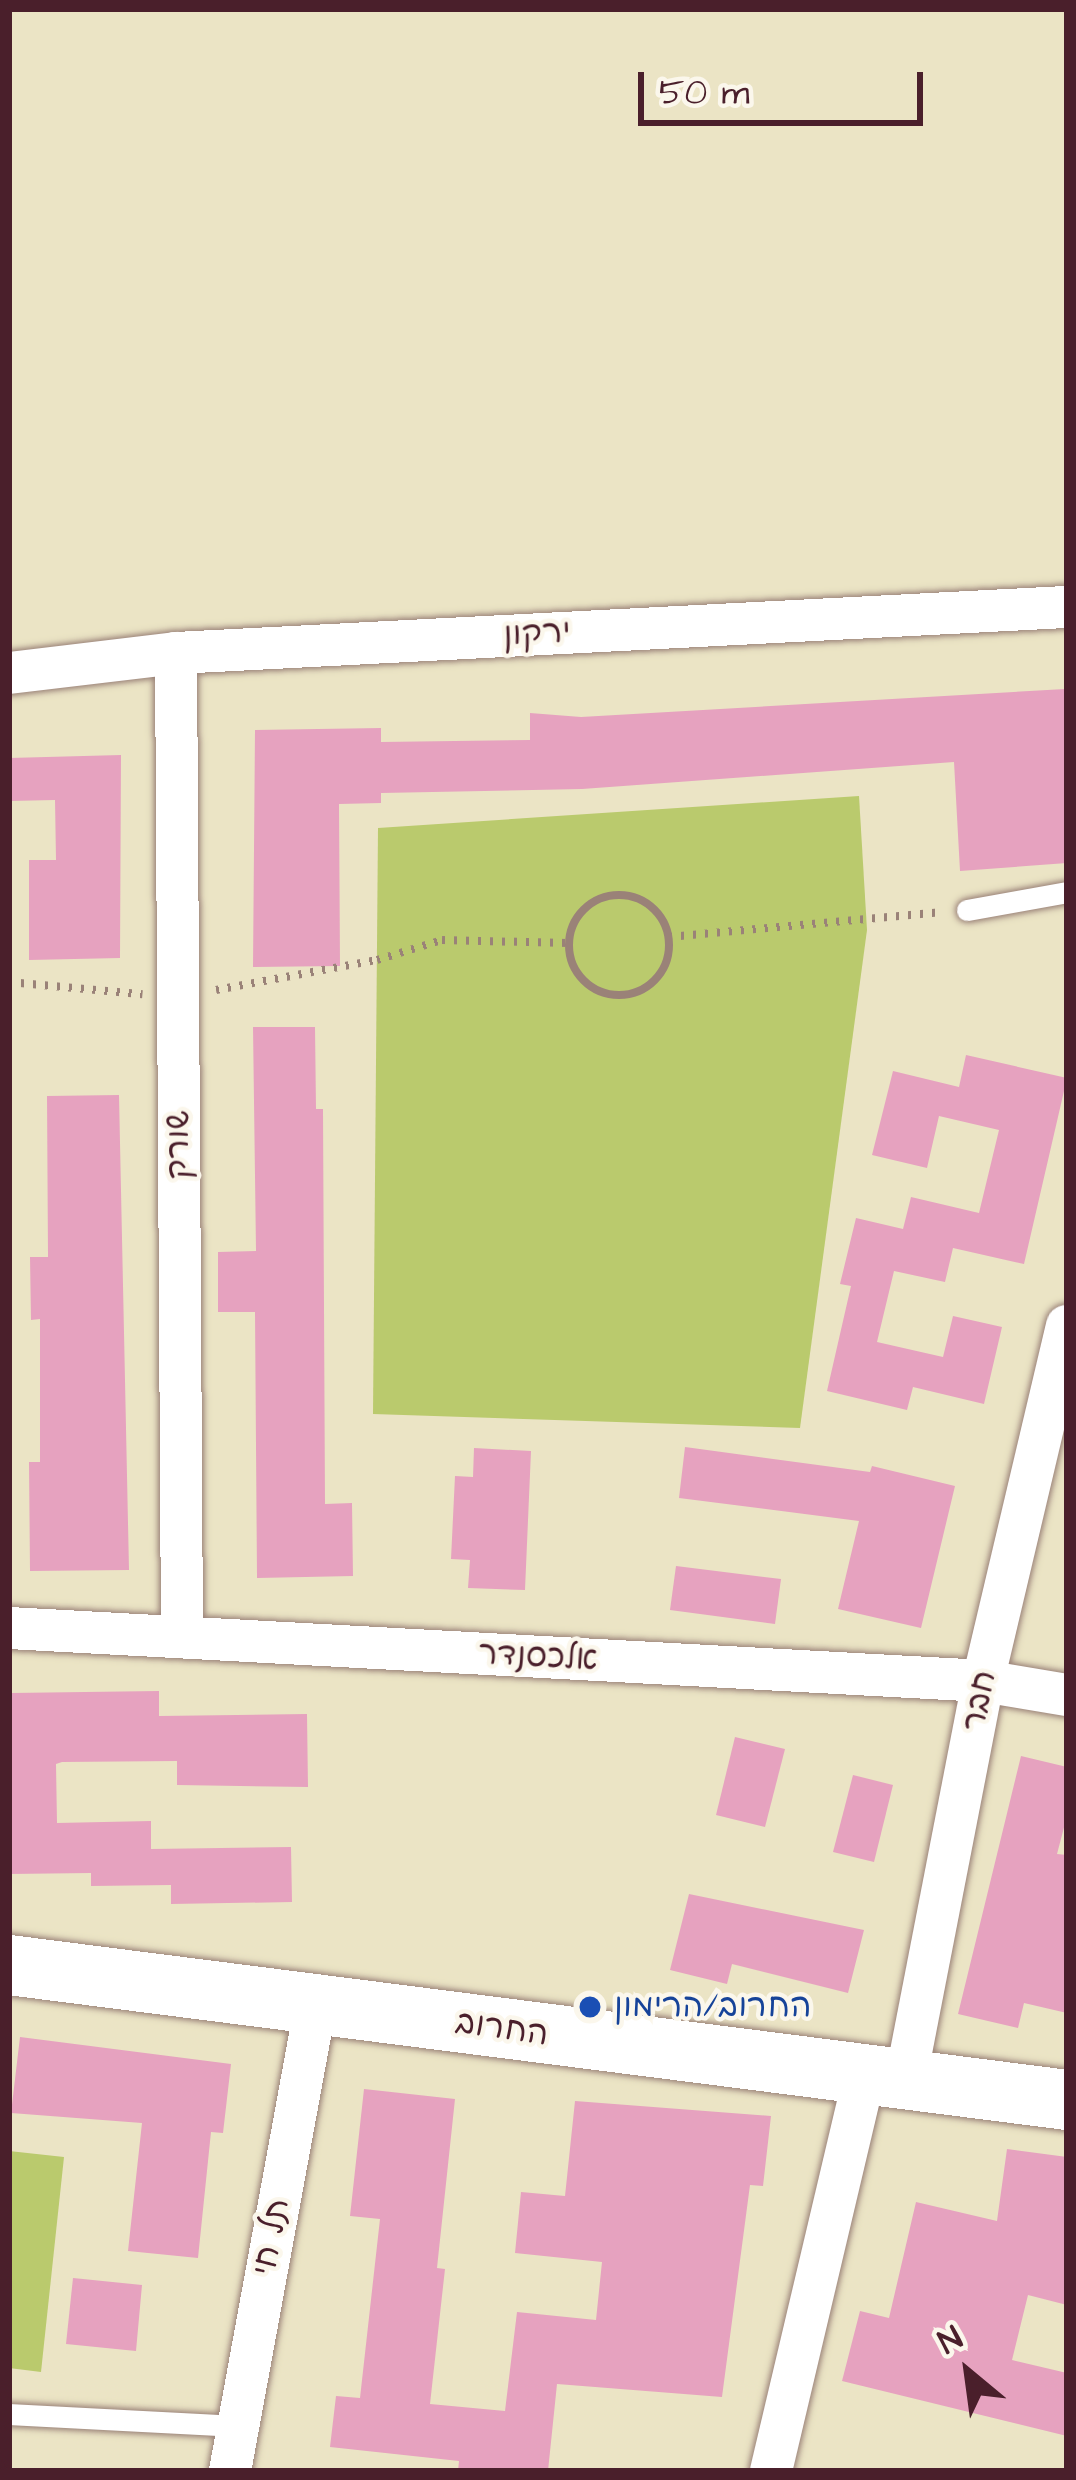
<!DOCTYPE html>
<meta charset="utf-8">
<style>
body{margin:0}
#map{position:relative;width:1076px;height:2480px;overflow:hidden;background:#ebe4c5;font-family:"Architects Daughter","Playpen Sans Hebrew",sans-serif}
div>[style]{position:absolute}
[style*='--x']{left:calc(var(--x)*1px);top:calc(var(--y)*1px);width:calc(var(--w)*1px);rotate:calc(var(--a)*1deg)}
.green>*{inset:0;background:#baca6d}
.building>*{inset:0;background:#e6a2bf}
.path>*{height:8px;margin-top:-4px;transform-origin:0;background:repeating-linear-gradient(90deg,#9a8278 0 3px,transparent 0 12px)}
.path>.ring{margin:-4px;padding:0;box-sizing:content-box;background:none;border:8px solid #9a8278;border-radius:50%}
.roads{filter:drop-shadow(0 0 3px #9a8278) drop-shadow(0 0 3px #9a8278)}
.lane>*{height:21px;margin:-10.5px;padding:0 10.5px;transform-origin:10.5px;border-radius:10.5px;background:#fff}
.street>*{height:42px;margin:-21px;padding:0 21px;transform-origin:21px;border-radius:21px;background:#fff}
.secondary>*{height:60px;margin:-30px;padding:0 30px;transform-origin:30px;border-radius:30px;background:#fff}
.dots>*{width:33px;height:33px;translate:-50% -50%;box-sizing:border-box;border:6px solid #fbf7ec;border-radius:50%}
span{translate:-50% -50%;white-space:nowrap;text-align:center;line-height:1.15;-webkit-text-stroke:9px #fbf7ec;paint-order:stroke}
.street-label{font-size:33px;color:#4a1f2b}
.transit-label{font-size:33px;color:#164399}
.left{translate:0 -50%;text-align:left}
.frame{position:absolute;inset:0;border:12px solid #4a1f2b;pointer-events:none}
.north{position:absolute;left:908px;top:2312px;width:120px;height:120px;-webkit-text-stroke:9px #fbf7ec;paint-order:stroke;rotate:331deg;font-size:33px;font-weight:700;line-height:48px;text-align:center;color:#4a1f2b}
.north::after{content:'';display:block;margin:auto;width:42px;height:54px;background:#4a1f2b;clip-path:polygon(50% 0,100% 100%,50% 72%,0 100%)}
.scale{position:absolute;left:638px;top:72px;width:285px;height:54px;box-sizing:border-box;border:6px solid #4a1f2b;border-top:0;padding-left:15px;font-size:36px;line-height:42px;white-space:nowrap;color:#4a1f2b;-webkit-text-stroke:9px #fbf7ec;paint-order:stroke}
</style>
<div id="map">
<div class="green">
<div style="clip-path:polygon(859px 796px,867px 930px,800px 1428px,373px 1414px,378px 828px)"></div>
<div style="clip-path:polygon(9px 2151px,64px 2157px,41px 2372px,9px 2368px)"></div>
</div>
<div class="building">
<div style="clip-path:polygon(1065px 689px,1067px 863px,960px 871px,954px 762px,582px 789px,381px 793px,381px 803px,339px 804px,340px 966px,253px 967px,255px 730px,381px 728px,381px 742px,530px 740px,530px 713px,581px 717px)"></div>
<div style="clip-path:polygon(121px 755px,120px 958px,29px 960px,29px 860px,56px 860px,55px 800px,9px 801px,9px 758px)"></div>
<div style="clip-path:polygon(253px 1027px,315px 1027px,316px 1109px,323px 1109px,325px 1504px,352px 1503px,353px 1576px,257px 1578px,255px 1312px,218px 1312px,218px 1252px,256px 1251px)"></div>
<div style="clip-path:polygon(966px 1055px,1067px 1078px,1024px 1264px,953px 1248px,945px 1282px,894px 1271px,877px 1342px,943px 1357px,953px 1316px,1002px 1327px,984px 1404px,913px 1387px,907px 1410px,827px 1391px,851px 1286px,840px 1284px,856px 1218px,903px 1229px,911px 1197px,979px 1213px,999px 1130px,939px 1116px,927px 1168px,872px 1155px,893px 1071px,959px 1087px)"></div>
<div style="clip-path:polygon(119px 1095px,129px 1570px,30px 1571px,29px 1462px,40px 1462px,40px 1319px,31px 1320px,30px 1257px,48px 1257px,47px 1096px)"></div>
<div style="clip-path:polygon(685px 1447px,870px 1472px,872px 1466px,955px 1486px,921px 1628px,838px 1609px,859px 1521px,679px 1498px)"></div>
<div style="clip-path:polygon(474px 1448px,531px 1451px,525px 1590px,468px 1588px,470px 1560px,451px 1559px,455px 1476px,473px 1477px)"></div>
<div style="clip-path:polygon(676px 1566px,781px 1579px,775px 1624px,670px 1610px)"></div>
<div style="clip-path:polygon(159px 1691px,159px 1716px,307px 1714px,308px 1787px,177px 1785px,177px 1761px,62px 1762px,56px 1764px,57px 1823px,151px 1821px,151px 1849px,291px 1847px,292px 1902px,171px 1904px,171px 1885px,91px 1886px,91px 1873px,9px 1874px,11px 1693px)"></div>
<div style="clip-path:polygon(735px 1737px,785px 1749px,765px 1827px,716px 1815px)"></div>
<div style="clip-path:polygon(1021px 1756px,1067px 1767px,1067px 1816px,1057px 1854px,1067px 1855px,1067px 2013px,1024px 2003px,1018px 2028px,958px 2014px)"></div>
<div style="clip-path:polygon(853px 1775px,893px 1785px,874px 1862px,833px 1852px)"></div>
<div style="clip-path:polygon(689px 1894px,864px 1930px,848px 1993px,732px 1964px,727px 1984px,670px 1970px)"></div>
<div style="clip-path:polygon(20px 2037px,231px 2064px,223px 2133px,211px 2132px,198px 2258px,128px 2251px,142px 2123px,11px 2113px)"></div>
<div style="clip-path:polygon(364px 2089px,455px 2099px,437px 2268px,445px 2269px,430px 2404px,505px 2411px,517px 2312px,596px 2320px,602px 2262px,515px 2253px,521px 2192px,565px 2196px,575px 2101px,771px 2116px,763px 2186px,750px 2185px,722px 2397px,557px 2384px,548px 2471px,458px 2471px,459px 2461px,330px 2447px,336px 2396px,360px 2398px,380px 2219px,350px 2216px)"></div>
<div style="clip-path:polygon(1007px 2149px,1067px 2157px,1067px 2305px,1028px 2295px,1012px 2360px,1067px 2373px,1067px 2436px,842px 2381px,860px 2311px,889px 2318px,916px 2202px,997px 2221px)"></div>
<div style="clip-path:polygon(73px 2278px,142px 2285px,136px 2351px,66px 2344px)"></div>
</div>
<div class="path">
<div class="ring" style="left:569px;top:895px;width:92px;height:92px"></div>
<div style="--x:669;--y:937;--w:275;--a:-5.2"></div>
<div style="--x:9;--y:982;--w:134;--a:5.2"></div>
<div style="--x:216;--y:990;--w:164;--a:-10.6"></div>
<div style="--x:377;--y:960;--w:68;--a:-17.1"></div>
<div style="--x:442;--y:940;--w:126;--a:1.4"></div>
</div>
<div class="roads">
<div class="lane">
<div style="--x:967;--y:910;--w:102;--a:-10.2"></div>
<div style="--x:9;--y:2414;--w:228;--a:3"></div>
</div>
<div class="street">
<div style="--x:176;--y:653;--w:984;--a:89.65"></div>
<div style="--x:9;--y:673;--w:168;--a:-6.8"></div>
<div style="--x:176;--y:653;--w:892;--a:-2.96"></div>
<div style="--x:9;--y:1628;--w:975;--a:3.11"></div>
<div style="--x:983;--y:1681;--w:85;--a:9.5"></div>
<div style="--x:906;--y:2078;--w:404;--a:-79"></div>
<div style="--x:983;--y:1681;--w:365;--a:-76.7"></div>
<div style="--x:230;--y:2471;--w:476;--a:-79.6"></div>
<div style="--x:771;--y:2471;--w:404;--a:-76.7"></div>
</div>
<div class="secondary">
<div style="--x:9;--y:1965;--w:1067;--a:7.27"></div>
</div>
</div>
<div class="dots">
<div style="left:590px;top:2007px;background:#1a4fb4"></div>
</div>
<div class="street-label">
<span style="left:537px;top:634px;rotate:-3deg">ירקון</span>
<span style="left:179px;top:1145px;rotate:-90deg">שורק</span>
<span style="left:538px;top:1657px;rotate:3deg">אלכסנדר</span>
<span style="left:980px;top:1701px;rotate:-78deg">חבר</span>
<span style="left:502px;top:2029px;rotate:8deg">החרוב</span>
<span style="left:272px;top:2237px;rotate:-79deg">תל חי</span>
</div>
<div class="transit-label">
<span class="left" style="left:614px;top:2007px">החרוב/הרימון</span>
</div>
<div class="frame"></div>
<div class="north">N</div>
<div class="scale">50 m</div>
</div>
